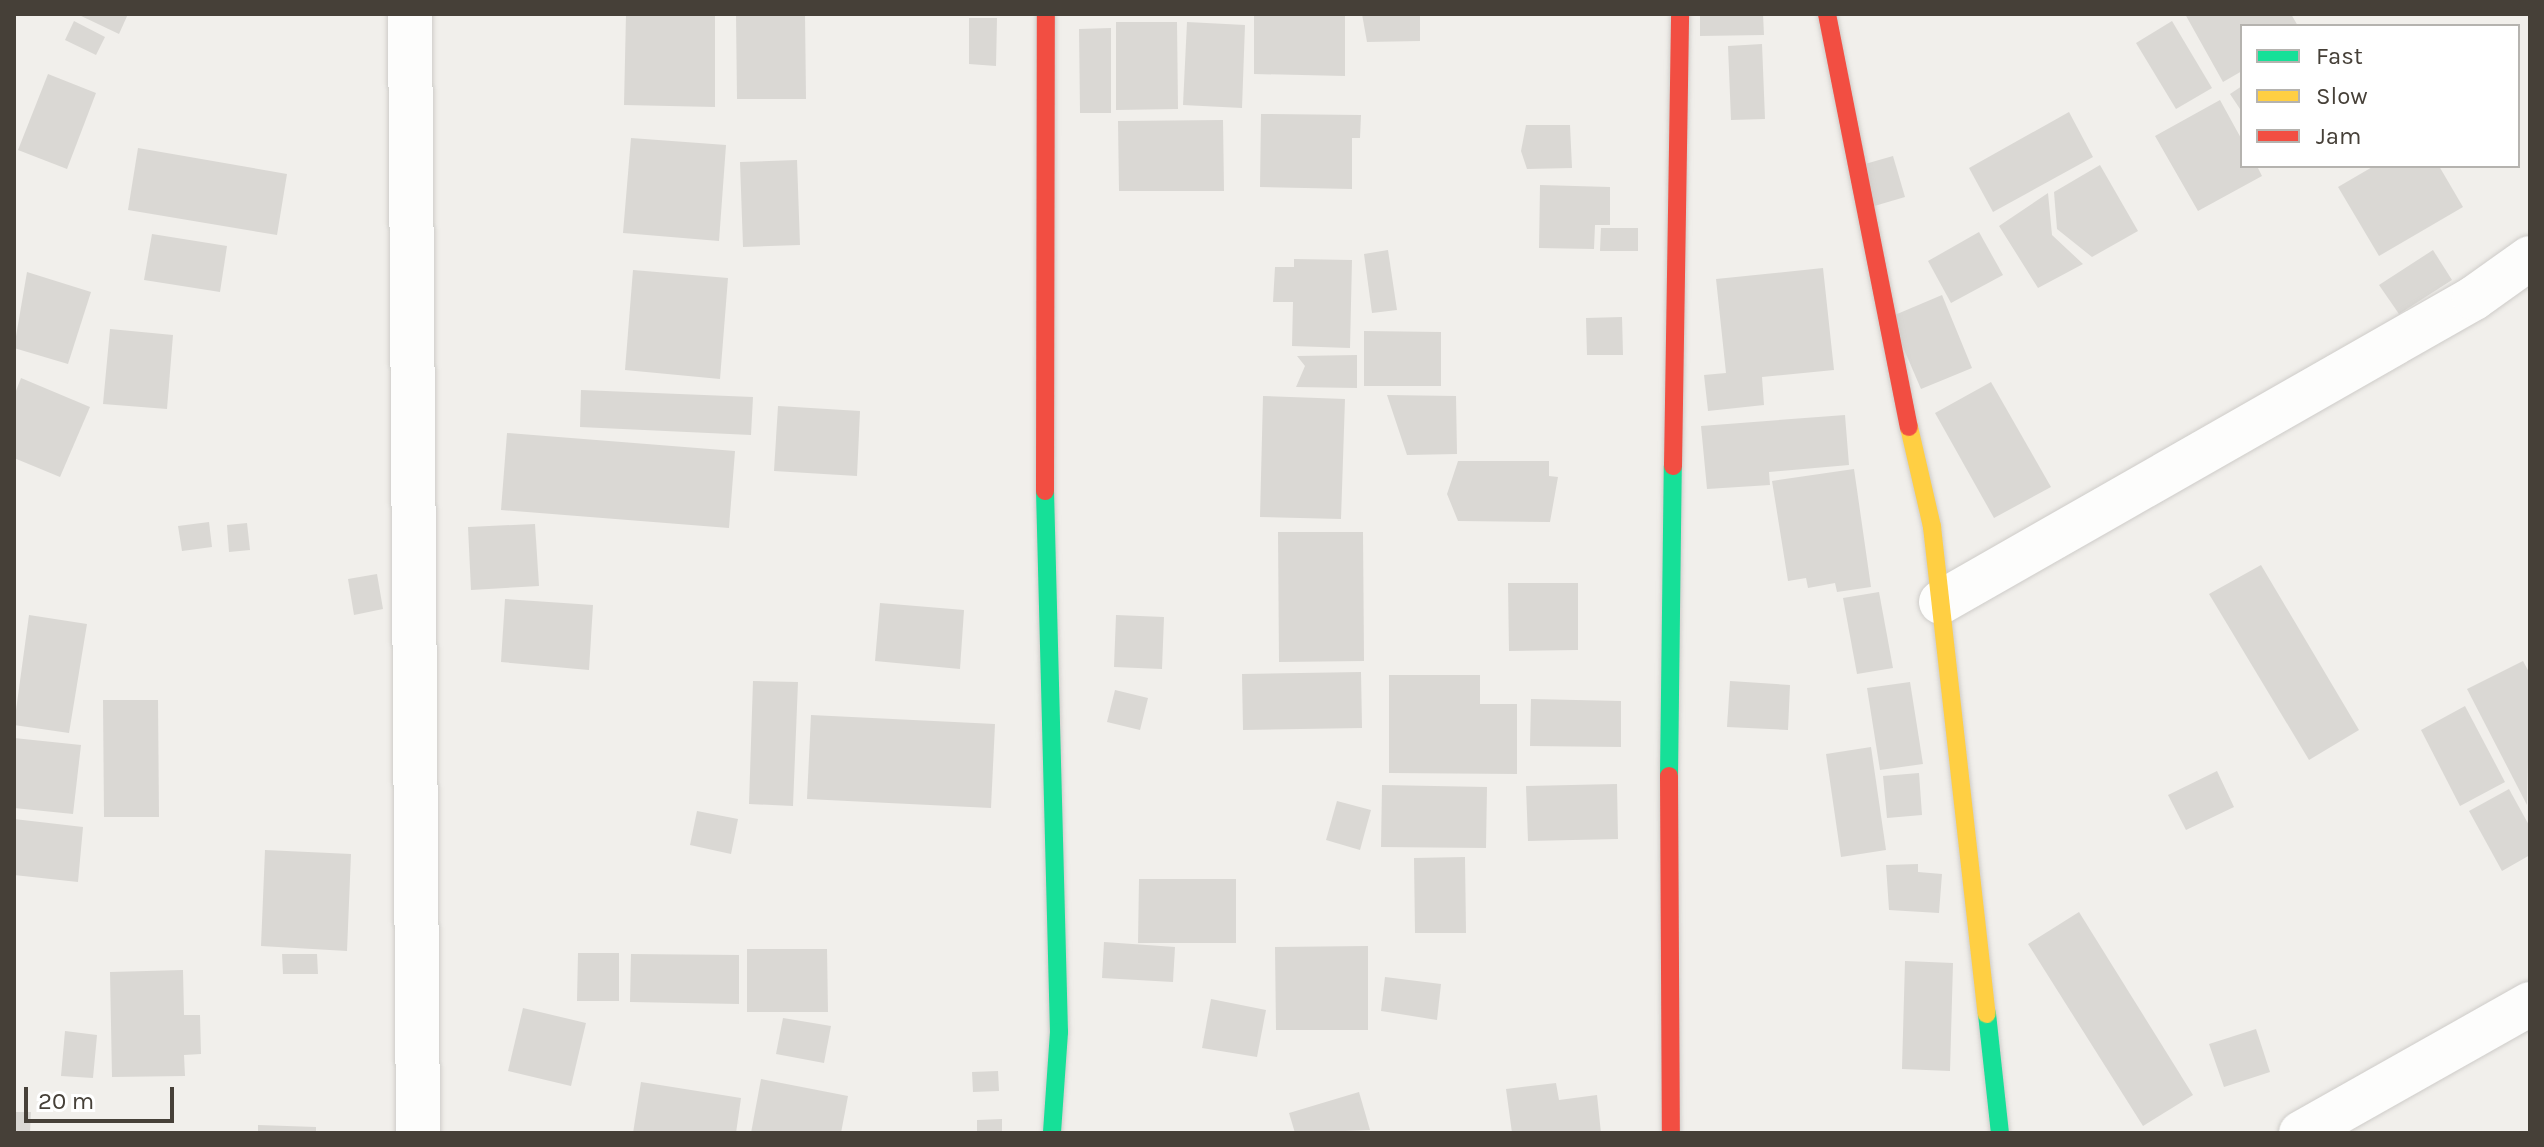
<!DOCTYPE html>
<style>
body{margin:0}
#map{position:relative;width:2544px;height:1147px;overflow:hidden;background:#f1efeb;font-family:Karla,sans-serif}
div>[style]{position:absolute}
[style*='--x']{left:calc(var(--x)*1px);top:calc(var(--y)*1px);width:calc(var(--w)*1px);rotate:calc(var(--a)*1deg)}
.building>*{inset:0;background:#dad8d4}
.roads{filter:drop-shadow(0 0 2px #ceccc9) drop-shadow(0 0 2px #ceccc9)}
.street>*{height:44px;margin:-22px;padding:0 22px;transform-origin:22px;border-radius:22px;background:#fdfdfc}
.fast>*{height:18px;margin:-9px;padding:0 9px;transform-origin:9px;border-radius:9px;background:#16e098}
.slow>*{height:18px;margin:-9px;padding:0 9px;transform-origin:9px;border-radius:9px;background:#ffcf43}
.jam>*{height:18px;margin:-9px;padding:0 9px;transform-origin:9px;border-radius:9px;background:#f24e42}
span{translate:-50% -50%;white-space:nowrap;text-align:center;line-height:1.15;-webkit-text-stroke:8px #fff;paint-order:stroke}
.frame{position:absolute;inset:0;border:16px solid #464038;pointer-events:none}
.legend{position:absolute;left:2240px;top:24px;width:280px;height:144px;box-sizing:border-box;background:#fff;border:2px solid #b5b3af;margin:0;padding:10px 14px;list-style:none;font-size:24px;color:#464038}
.legend li{display:flex;align-items:center;gap:16px;height:40px}
.legend b{width:40px;border:2px solid #b5b3af}
.scale{position:absolute;left:24px;top:1087px;width:150px;height:36px;box-sizing:border-box;border:4px solid #464038;border-top:0;padding-left:10px;font-size:24px;line-height:28px;white-space:nowrap;color:#464038;-webkit-text-stroke:6px #fff;paint-order:stroke}
</style>
<div id="map">
<div class="building">
<div style="clip-path:polygon(77px 14px,128px 14px,119px 34px)"></div>
<div style="clip-path:polygon(626px 14px,715px 14px,715px 107px,624px 105px)"></div>
<div style="clip-path:polygon(736px 14px,805px 14px,806px 99px,737px 99px)"></div>
<div style="clip-path:polygon(1254px 14px,1345px 14px,1345px 76px,1254px 74px)"></div>
<div style="clip-path:polygon(1362px 14px,1420px 14px,1420px 41px,1367px 42px)"></div>
<div style="clip-path:polygon(1700px 14px,1763px 14px,1764px 35px,1700px 36px)"></div>
<div style="clip-path:polygon(2185px 14px,2291px 14px,2298px 26px,2242px 26px,2242px 71px,2223px 82px)"></div>
<div style="clip-path:polygon(969px 18px,997px 18px,996px 66px,969px 64px)"></div>
<div style="clip-path:polygon(74px 21px,105px 37px,96px 55px,65px 40px)"></div>
<div style="clip-path:polygon(2172px 21px,2212px 88px,2176px 109px,2136px 43px)"></div>
<div style="clip-path:polygon(1116px 22px,1177px 22px,1178px 109px,1116px 110px)"></div>
<div style="clip-path:polygon(1187px 22px,1245px 25px,1242px 108px,1183px 105px)"></div>
<div style="clip-path:polygon(1111px 28px,1111px 113px,1080px 113px,1079px 29px)"></div>
<div style="clip-path:polygon(1762px 44px,1765px 119px,1731px 120px,1728px 46px)"></div>
<div style="clip-path:polygon(48px 74px,96px 93px,67px 169px,18px 150px)"></div>
<div style="clip-path:polygon(2242px 86px,2242px 112px,2230px 94px)"></div>
<div style="clip-path:polygon(2220px 100px,2242px 140px,2242px 166px,2257px 166px,2262px 176px,2198px 211px,2155px 136px)"></div>
<div style="clip-path:polygon(2069px 112px,2093px 157px,1993px 212px,1969px 168px)"></div>
<div style="clip-path:polygon(1261px 114px,1361px 115px,1360px 138px,1352px 138px,1352px 189px,1260px 187px)"></div>
<div style="clip-path:polygon(1223px 120px,1224px 191px,1119px 191px,1118px 121px)"></div>
<div style="clip-path:polygon(1526px 125px,1570px 125px,1572px 168px,1527px 169px,1521px 151px)"></div>
<div style="clip-path:polygon(631px 138px,726px 145px,719px 241px,623px 233px)"></div>
<div style="clip-path:polygon(138px 148px,287px 174px,277px 235px,128px 210px)"></div>
<div style="clip-path:polygon(1893px 156px,1905px 197px,1871px 207px,1858px 166px)"></div>
<div style="clip-path:polygon(797px 160px,800px 245px,743px 247px,740px 162px)"></div>
<div style="clip-path:polygon(2100px 165px,2138px 231px,2092px 257px,2057px 229px,2054px 192px)"></div>
<div style="clip-path:polygon(2374px 166px,2439px 166px,2463px 207px,2379px 256px,2338px 187px)"></div>
<div style="clip-path:polygon(1540px 185px,1610px 187px,1610px 225px,1595px 225px,1594px 249px,1539px 248px)"></div>
<div style="clip-path:polygon(2048px 193px,2052px 235px,2083px 264px,2038px 288px,1999px 226px)"></div>
<div style="clip-path:polygon(1601px 228px,1638px 228px,1638px 251px,1600px 251px)"></div>
<div style="clip-path:polygon(1979px 232px,2003px 275px,1951px 303px,1928px 261px)"></div>
<div style="clip-path:polygon(152px 234px,227px 246px,220px 292px,144px 280px)"></div>
<div style="clip-path:polygon(1388px 250px,1397px 310px,1372px 313px,1364px 254px)"></div>
<div style="clip-path:polygon(2433px 250px,2452px 280px,2399px 314px,2379px 285px)"></div>
<div style="clip-path:polygon(1294px 259px,1352px 260px,1350px 348px,1292px 346px,1293px 302px,1273px 302px,1275px 267px,1294px 267px)"></div>
<div style="clip-path:polygon(1823px 268px,1834px 370px,1762px 377px,1764px 405px,1708px 411px,1704px 375px,1726px 373px,1716px 279px)"></div>
<div style="clip-path:polygon(633px 270px,728px 278px,720px 379px,625px 370px)"></div>
<div style="clip-path:polygon(27px 272px,91px 292px,68px 364px,14px 348px)"></div>
<div style="clip-path:polygon(1942px 295px,1972px 368px,1921px 389px,1890px 317px)"></div>
<div style="clip-path:polygon(1622px 317px,1623px 355px,1587px 355px,1586px 318px)"></div>
<div style="clip-path:polygon(110px 329px,173px 335px,167px 409px,103px 404px)"></div>
<div style="clip-path:polygon(1364px 331px,1441px 332px,1441px 386px,1364px 386px)"></div>
<div style="clip-path:polygon(1357px 355px,1357px 388px,1296px 387px,1305px 366px,1297px 356px)"></div>
<div style="clip-path:polygon(21px 378px,90px 407px,60px 477px,14px 458px,14px 396px)"></div>
<div style="clip-path:polygon(1991px 382px,2051px 487px,1994px 518px,1935px 413px)"></div>
<div style="clip-path:polygon(581px 390px,753px 397px,751px 435px,580px 427px)"></div>
<div style="clip-path:polygon(1387px 395px,1456px 396px,1457px 454px,1407px 455px)"></div>
<div style="clip-path:polygon(1263px 396px,1345px 399px,1341px 519px,1260px 517px)"></div>
<div style="clip-path:polygon(778px 406px,860px 411px,857px 476px,774px 471px)"></div>
<div style="clip-path:polygon(1845px 415px,1849px 465px,1769px 472px,1770px 485px,1707px 489px,1701px 426px)"></div>
<div style="clip-path:polygon(507px 433px,735px 451px,729px 528px,501px 510px)"></div>
<div style="clip-path:polygon(1458px 461px,1549px 461px,1549px 476px,1558px 477px,1550px 522px,1458px 521px,1447px 494px)"></div>
<div style="clip-path:polygon(1854px 469px,1871px 587px,1837px 592px,1835px 583px,1808px 588px,1806px 578px,1788px 581px,1772px 481px)"></div>
<div style="clip-path:polygon(209px 522px,212px 547px,182px 551px,178px 526px)"></div>
<div style="clip-path:polygon(247px 523px,250px 550px,229px 552px,227px 525px)"></div>
<div style="clip-path:polygon(535px 524px,539px 586px,471px 590px,468px 527px)"></div>
<div style="clip-path:polygon(1278px 532px,1363px 532px,1364px 661px,1279px 662px)"></div>
<div style="clip-path:polygon(2261px 565px,2359px 730px,2309px 760px,2209px 594px)"></div>
<div style="clip-path:polygon(377px 574px,383px 609px,354px 615px,348px 579px)"></div>
<div style="clip-path:polygon(1508px 583px,1578px 583px,1578px 650px,1509px 651px)"></div>
<div style="clip-path:polygon(1879px 592px,1893px 668px,1857px 674px,1843px 598px)"></div>
<div style="clip-path:polygon(505px 599px,593px 605px,589px 670px,501px 662px)"></div>
<div style="clip-path:polygon(880px 603px,964px 610px,960px 669px,875px 661px)"></div>
<div style="clip-path:polygon(29px 615px,87px 624px,69px 733px,14px 725px)"></div>
<div style="clip-path:polygon(1116px 615px,1164px 617px,1162px 669px,1114px 667px)"></div>
<div style="clip-path:polygon(2523px 661px,2530px 674px,2527px 805px,2467px 689px)"></div>
<div style="clip-path:polygon(1361px 672px,1362px 728px,1243px 730px,1242px 674px)"></div>
<div style="clip-path:polygon(1389px 675px,1480px 675px,1480px 704px,1517px 704px,1517px 774px,1389px 773px)"></div>
<div style="clip-path:polygon(753px 681px,798px 682px,793px 806px,749px 804px)"></div>
<div style="clip-path:polygon(1730px 681px,1790px 685px,1788px 730px,1727px 727px)"></div>
<div style="clip-path:polygon(1910px 682px,1923px 764px,1880px 770px,1867px 688px)"></div>
<div style="clip-path:polygon(1115px 690px,1148px 698px,1140px 730px,1107px 722px)"></div>
<div style="clip-path:polygon(1531px 699px,1621px 701px,1621px 747px,1530px 746px)"></div>
<div style="clip-path:polygon(103px 700px,158px 700px,159px 817px,104px 817px)"></div>
<div style="clip-path:polygon(2465px 706px,2505px 782px,2460px 806px,2421px 730px)"></div>
<div style="clip-path:polygon(811px 715px,995px 724px,991px 808px,807px 799px)"></div>
<div style="clip-path:polygon(14px 738px,81px 745px,73px 814px,14px 808px)"></div>
<div style="clip-path:polygon(1871px 747px,1886px 850px,1841px 857px,1826px 754px)"></div>
<div style="clip-path:polygon(2217px 771px,2234px 807px,2186px 830px,2168px 795px)"></div>
<div style="clip-path:polygon(1919px 773px,1922px 815px,1887px 818px,1883px 776px)"></div>
<div style="clip-path:polygon(1617px 784px,1618px 839px,1528px 841px,1526px 786px)"></div>
<div style="clip-path:polygon(1382px 785px,1487px 787px,1486px 848px,1381px 847px)"></div>
<div style="clip-path:polygon(2509px 789px,2530px 827px,2530px 855px,2502px 871px,2469px 811px)"></div>
<div style="clip-path:polygon(1337px 801px,1371px 810px,1360px 850px,1326px 840px)"></div>
<div style="clip-path:polygon(697px 811px,738px 819px,731px 854px,690px 845px)"></div>
<div style="clip-path:polygon(14px 819px,83px 827px,78px 882px,14px 875px)"></div>
<div style="clip-path:polygon(265px 850px,351px 854px,347px 951px,261px 946px)"></div>
<div style="clip-path:polygon(1465px 857px,1466px 933px,1415px 933px,1414px 858px)"></div>
<div style="clip-path:polygon(1918px 864px,1918px 872px,1942px 874px,1939px 913px,1889px 910px,1886px 865px)"></div>
<div style="clip-path:polygon(1139px 879px,1236px 879px,1236px 943px,1138px 943px)"></div>
<div style="clip-path:polygon(2079px 912px,2193px 1095px,2143px 1126px,2028px 944px)"></div>
<div style="clip-path:polygon(1104px 942px,1175px 947px,1173px 982px,1102px 978px)"></div>
<div style="clip-path:polygon(1368px 946px,1368px 1030px,1276px 1030px,1275px 947px)"></div>
<div style="clip-path:polygon(747px 949px,827px 949px,828px 1012px,747px 1012px)"></div>
<div style="clip-path:polygon(578px 953px,619px 953px,619px 1001px,577px 1001px)"></div>
<div style="clip-path:polygon(282px 954px,317px 954px,318px 974px,283px 974px)"></div>
<div style="clip-path:polygon(631px 954px,739px 955px,739px 1004px,630px 1002px)"></div>
<div style="clip-path:polygon(1905px 961px,1953px 963px,1950px 1071px,1902px 1069px)"></div>
<div style="clip-path:polygon(183px 970px,184px 1015px,200px 1015px,201px 1054px,184px 1055px,185px 1076px,112px 1077px,110px 972px)"></div>
<div style="clip-path:polygon(1385px 977px,1441px 984px,1437px 1020px,1381px 1011px)"></div>
<div style="clip-path:polygon(1211px 999px,1266px 1010px,1257px 1057px,1202px 1048px)"></div>
<div style="clip-path:polygon(523px 1008px,586px 1023px,571px 1086px,508px 1071px)"></div>
<div style="clip-path:polygon(783px 1018px,831px 1026px,824px 1063px,776px 1054px)"></div>
<div style="clip-path:polygon(2256px 1029px,2270px 1072px,2224px 1087px,2209px 1044px)"></div>
<div style="clip-path:polygon(65px 1031px,97px 1035px,93px 1078px,61px 1076px)"></div>
<div style="clip-path:polygon(998px 1071px,999px 1091px,973px 1092px,972px 1072px)"></div>
<div style="clip-path:polygon(761px 1079px,848px 1096px,841px 1133px,751px 1133px)"></div>
<div style="clip-path:polygon(641px 1082px,741px 1098px,736px 1133px,633px 1133px)"></div>
<div style="clip-path:polygon(1556px 1083px,1559px 1100px,1597px 1095px,1601px 1133px,1512px 1133px,1506px 1089px)"></div>
<div style="clip-path:polygon(1359px 1092px,1370px 1130px,1295px 1133px,1289px 1113px)"></div>
<div style="clip-path:polygon(14px 1112px,31px 1112px,30px 1133px,14px 1133px)"></div>
<div style="clip-path:polygon(1002px 1119px,1002px 1133px,977px 1133px,977px 1120px)"></div>
<div style="clip-path:polygon(258px 1125px,316px 1127px,316px 1133px,258px 1133px)"></div>
</div>
<div class="roads">
<div class="street">
<div style="--x:410;--y:14;--w:1119;--a:89.59"></div>
<div style="--x:1941;--y:602;--w:614;--a:-29.7"></div>
<div style="--x:2474;--y:298;--w:69;--a:-35.5"></div>
<div style="--x:2301;--y:1133;--w:263;--a:-29.4"></div>
</div>
<div class="fast">
<div style="--x:1045;--y:491;--w:541;--a:88.52"></div>
<div style="--x:1059;--y:1032;--w:101;--a:94"></div>
<div style="--x:1669;--y:776;--w:310;--a:-89.3"></div>
<div style="--x:1987;--y:1014;--w:120;--a:83.8"></div>
</div>
<div class="slow">
<div style="--x:1909;--y:427;--w:103;--a:77"></div>
<div style="--x:1932;--y:527;--w:490;--a:83.6"></div>
</div>
<div class="jam">
<div style="--x:1827;--y:14;--w:421;--a:78.8"></div>
<div style="--x:1673;--y:466;--w:452;--a:-89.1"></div>
<div style="--x:1045;--y:491;--w:477;--a:-89.9"></div>
<div style="--x:1669;--y:776;--w:357;--a:89.7"></div>
</div>
</div>
<div class="frame"></div>
<ul class="legend">
<li><b style="height:10px;background:#16e098"></b>Fast</li>
<li><b style="height:10px;background:#ffcf43"></b>Slow</li>
<li><b style="height:10px;background:#f24e42"></b>Jam</li>
</ul>
<div class="scale">20 m</div>
</div>
